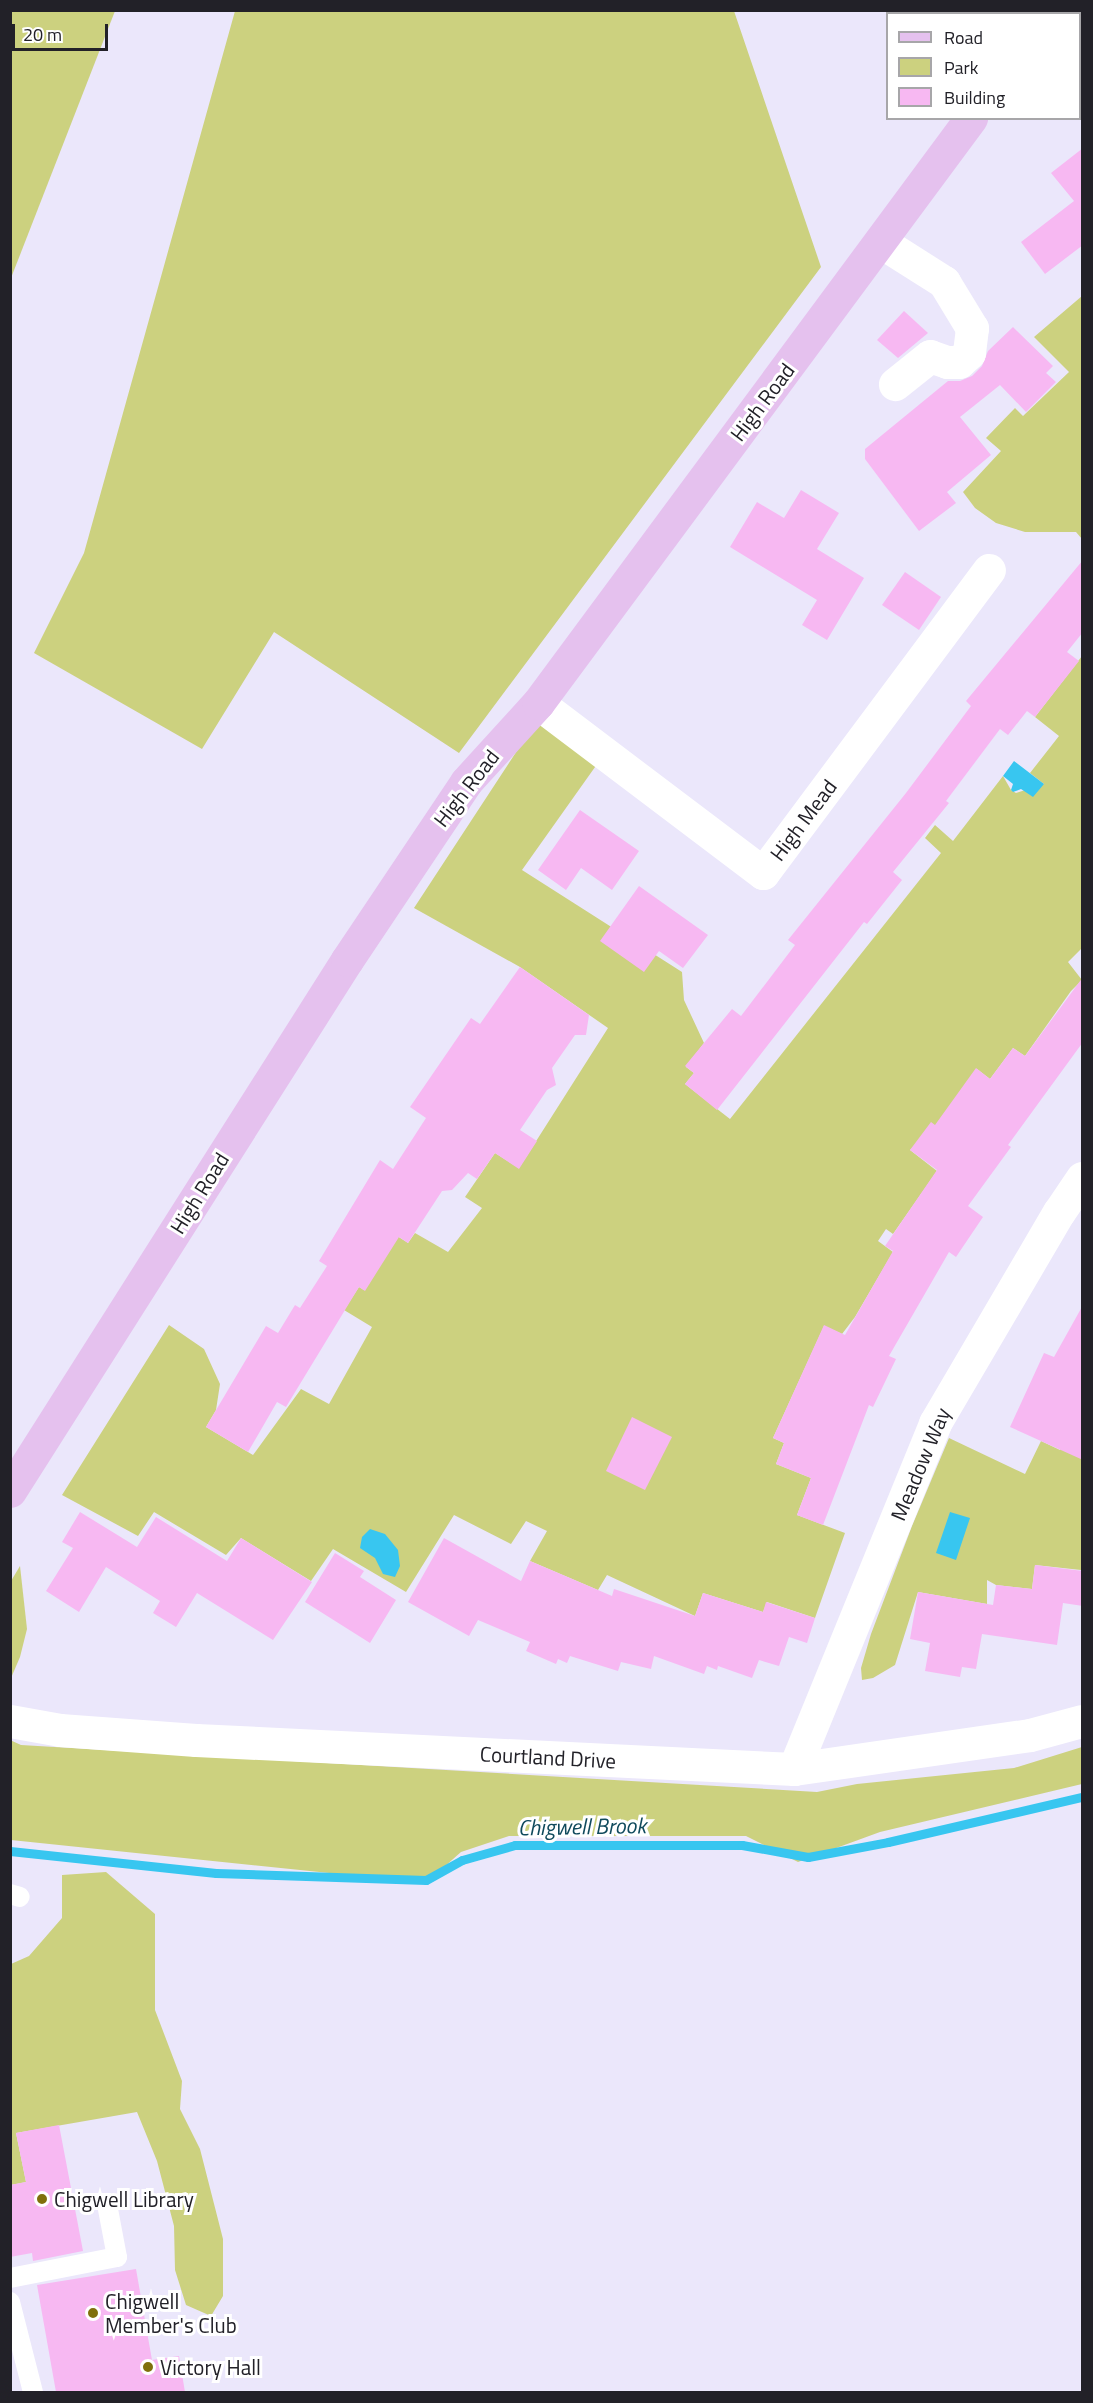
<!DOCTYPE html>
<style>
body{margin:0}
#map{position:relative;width:1093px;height:2403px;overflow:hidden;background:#ebe7fb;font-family:"Titillium Web",sans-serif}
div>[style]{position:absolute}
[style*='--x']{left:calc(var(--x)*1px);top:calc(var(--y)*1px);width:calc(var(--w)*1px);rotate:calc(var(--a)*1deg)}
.green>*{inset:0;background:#ccd17f}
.water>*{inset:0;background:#38c6f0}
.stream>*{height:9px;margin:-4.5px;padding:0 4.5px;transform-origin:4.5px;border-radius:4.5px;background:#38c6f0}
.building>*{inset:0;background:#f7b8f2}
.path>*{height:4px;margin-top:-2px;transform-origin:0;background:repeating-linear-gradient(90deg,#8d8b99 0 4.5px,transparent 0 9px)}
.service>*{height:20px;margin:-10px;padding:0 10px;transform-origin:10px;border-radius:10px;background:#fff}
.minor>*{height:33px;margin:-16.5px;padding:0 16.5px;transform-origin:16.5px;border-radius:16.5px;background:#fff}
.tertiary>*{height:33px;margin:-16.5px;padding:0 16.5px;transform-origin:16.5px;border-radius:16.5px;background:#fff}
.primary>*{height:33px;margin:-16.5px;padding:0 16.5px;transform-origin:16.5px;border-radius:16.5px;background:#e5c1ee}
.dots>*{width:16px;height:16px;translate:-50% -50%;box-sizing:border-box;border:3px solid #fff;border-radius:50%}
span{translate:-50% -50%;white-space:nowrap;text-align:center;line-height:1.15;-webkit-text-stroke:6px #fff;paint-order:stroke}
.street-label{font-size:21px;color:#222128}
.poi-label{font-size:21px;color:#222128}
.left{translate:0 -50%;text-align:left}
.water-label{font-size:22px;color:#104a5c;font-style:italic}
.frame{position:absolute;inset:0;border:12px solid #222128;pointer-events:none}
.legend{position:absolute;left:886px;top:12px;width:195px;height:108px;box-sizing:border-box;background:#fff;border:2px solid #a7a6a9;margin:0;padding:8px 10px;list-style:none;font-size:18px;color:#222128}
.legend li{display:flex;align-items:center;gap:12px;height:30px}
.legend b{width:30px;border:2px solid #a7a6a9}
.scale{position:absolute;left:12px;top:24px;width:96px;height:27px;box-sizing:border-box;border:3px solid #222128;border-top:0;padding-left:8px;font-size:18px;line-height:21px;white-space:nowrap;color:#222128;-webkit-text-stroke:4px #fff;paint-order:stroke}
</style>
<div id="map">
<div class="green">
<div style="clip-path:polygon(11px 10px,115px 11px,11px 278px,10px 11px)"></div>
<div style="clip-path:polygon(235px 11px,734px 11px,821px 267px,459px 753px,274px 632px,202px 749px,34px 653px,84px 553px)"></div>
<div style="clip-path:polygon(1082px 296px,1082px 539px,1076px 532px,1025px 532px,996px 523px,975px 508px,963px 492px,1001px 451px,986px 438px,1015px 408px,1023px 416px,1069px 372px,1034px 337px)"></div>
<div style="clip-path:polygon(1082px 656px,1082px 948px,1068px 962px,1082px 980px,1071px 991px,1025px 1056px,1013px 1048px,990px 1079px,977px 1069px,965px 1100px,910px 1150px,937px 1171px,893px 1234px,886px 1229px,878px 1241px,893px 1252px,855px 1317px,842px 1334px,824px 1326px,773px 1438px,784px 1443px,776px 1464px,811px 1478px,797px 1515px,845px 1533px,815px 1618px,767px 1602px,763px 1612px,703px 1593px,695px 1616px,607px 1575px,598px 1590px,530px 1561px,547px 1531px,526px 1521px,511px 1544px,454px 1515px,406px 1592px,333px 1549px,311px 1581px,241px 1538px,226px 1555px,154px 1512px,138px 1536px,62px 1495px,169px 1325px,204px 1349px,220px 1384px,216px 1410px,206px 1427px,253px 1455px,301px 1389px,329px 1404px,372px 1327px,344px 1310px,359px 1287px,364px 1290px,391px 1232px,408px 1243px,415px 1233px,448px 1252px,482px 1208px,465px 1197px,495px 1153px,519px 1168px,608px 1028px,520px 967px,414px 908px,545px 708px,605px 753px,522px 870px,682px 972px,684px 1000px,704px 1043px,686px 1067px,694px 1073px,685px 1084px,730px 1119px,941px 853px,925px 838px,935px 825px,953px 841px,1003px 776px,1011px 790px,1016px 793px,1044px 784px,1030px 773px,1059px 736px,1035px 717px)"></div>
<div style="clip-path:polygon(1071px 1425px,1082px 1430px,1081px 1570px,1035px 1565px,1032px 1589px,996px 1585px,987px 1580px,987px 1604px,918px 1592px,895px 1665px,873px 1678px,862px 1680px,861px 1668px,871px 1634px,912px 1526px,949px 1438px,1025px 1474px,1041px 1441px,1060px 1450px)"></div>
<div style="clip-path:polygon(20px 1566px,27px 1629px,20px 1657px,11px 1678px,11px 1581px)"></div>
<div style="clip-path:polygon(10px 1740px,21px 1745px,817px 1792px,857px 1784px,1014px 1768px,1082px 1747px,1082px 1784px,880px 1832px,798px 1862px,746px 1836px,509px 1836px,461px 1852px,426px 1883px,11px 1840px)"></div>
<div style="clip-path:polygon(106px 1872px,155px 1914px,155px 2010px,182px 2081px,180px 2109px,200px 2149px,223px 2239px,223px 2296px,211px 2316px,186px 2305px,175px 2270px,174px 2226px,157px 2161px,137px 2112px,16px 2133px,26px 2182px,11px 2185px,11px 1964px,29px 1956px,62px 1918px,62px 1875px)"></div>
</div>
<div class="water">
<div style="clip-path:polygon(1014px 761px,1044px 784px,1033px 797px,1021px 789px,1013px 792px,1011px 790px,1013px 784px,1003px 776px)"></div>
<div style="clip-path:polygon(950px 1512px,970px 1518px,956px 1560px,936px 1553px)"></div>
<div style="clip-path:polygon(370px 1529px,385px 1534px,398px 1550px,400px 1566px,395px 1577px,383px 1574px,375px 1558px,360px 1548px,362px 1537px)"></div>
</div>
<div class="stream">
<div style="--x:10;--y:1851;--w:207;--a:6.1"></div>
<div style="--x:216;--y:1873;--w:210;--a:1.9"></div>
<div style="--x:426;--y:1880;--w:41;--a:-29.1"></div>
<div style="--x:462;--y:1860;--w:55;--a:-15.8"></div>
<div style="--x:515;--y:1845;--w:227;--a:0"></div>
<div style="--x:742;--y:1845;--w:67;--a:10.3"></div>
<div style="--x:808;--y:1857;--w:81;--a:-10.6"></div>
<div style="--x:888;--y:1842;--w:199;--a:-13.1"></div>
</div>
<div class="building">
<div style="clip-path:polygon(1083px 148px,1083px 245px,1045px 274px,1021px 242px,1074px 201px,1051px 173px)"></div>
<div style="clip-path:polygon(904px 311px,928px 333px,898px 358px,877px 340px)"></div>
<div style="clip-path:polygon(1013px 327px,1053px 366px,1046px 373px,1056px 382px,1026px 412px,1000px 385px,960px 417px,991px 455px,947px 492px,956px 503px,919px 531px,865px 459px,865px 449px,948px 381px,960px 381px,972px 376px,982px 366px,988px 351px)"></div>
<div style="clip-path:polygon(801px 490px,839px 513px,817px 549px,864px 578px,827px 640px,802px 625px,817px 600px,730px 547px,757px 502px,784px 518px)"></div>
<div style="clip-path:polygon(1083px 560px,1083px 632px,1067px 652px,1079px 661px,1035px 717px,1027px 711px,1008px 735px,1000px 729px,946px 801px,949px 803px,893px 872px,902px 880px,867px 924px,864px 922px,717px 1110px,685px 1084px,694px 1073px,685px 1066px,732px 1009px,741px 1016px,795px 945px,788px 940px,906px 793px,971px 706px,966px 701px)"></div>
<div style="clip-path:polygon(905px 572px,941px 597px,919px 630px,882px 605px)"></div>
<div style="clip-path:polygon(580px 810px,639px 851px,612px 890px,581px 868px,566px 890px,538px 870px)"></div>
<div style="clip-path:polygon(639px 886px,708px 935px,683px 968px,659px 951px,644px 972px,600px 941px)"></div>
<div style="clip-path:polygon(520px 967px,589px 1015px,586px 1035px,575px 1035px,552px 1068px,556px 1085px,547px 1090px,520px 1130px,537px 1141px,519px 1169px,495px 1153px,477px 1179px,468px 1173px,452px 1190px,442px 1191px,408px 1243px,399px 1237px,365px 1291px,359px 1287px,286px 1407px,277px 1402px,248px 1452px,206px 1427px,266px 1326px,278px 1333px,295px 1305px,300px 1308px,327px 1266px,319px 1261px,380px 1160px,393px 1169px,426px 1118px,410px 1107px,434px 1072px,471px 1018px,480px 1024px)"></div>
<div style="clip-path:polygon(1083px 977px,1083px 1042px,1008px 1145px,1011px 1147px,968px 1206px,983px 1217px,956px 1257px,949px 1252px,889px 1356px,896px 1359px,873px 1407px,869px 1405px,823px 1525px,797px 1515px,811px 1478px,776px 1464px,784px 1443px,773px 1438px,824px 1325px,845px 1335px,893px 1251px,885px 1246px,937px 1170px,910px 1150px,931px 1122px,935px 1125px,976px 1068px,990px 1079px,1013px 1048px,1025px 1056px)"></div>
<div style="clip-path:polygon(1083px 1305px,1083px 1460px,1010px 1427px,1044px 1353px,1054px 1357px)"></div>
<div style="clip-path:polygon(632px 1417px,672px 1437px,645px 1490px,606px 1471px)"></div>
<div style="clip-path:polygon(80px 1512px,137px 1547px,156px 1517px,227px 1561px,241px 1538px,312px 1582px,273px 1640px,197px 1593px,176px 1627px,153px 1613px,160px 1601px,106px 1567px,79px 1612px,46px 1591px,73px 1548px,62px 1542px)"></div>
<div style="clip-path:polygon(444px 1538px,521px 1581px,530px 1561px,612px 1596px,614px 1589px,695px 1616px,703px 1593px,763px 1612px,766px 1602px,815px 1618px,807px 1643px,789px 1637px,779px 1666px,759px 1660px,752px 1678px,718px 1666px,717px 1670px,707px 1666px,704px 1674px,654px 1656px,651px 1669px,621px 1662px,618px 1671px,570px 1656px,567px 1663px,558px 1659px,556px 1664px,526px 1651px,530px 1642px,478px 1620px,469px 1636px,408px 1602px)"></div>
<div style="clip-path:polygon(335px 1553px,364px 1571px,360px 1577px,396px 1600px,370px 1643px,305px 1602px)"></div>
<div style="clip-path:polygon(1035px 1565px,1083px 1571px,1083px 1606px,1063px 1603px,1057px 1645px,982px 1634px,976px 1669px,962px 1667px,960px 1677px,925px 1671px,930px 1643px,910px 1639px,918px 1592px,993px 1605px,996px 1585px,1032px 1589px)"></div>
<div style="clip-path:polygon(59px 2125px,83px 2251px,33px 2261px,32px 2253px,10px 2257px,10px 2185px,26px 2182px,16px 2133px)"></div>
<div style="clip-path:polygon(136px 2269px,152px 2360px,179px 2356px,185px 2392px,56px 2392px,37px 2285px)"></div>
</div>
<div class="path">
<div style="--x:1080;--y:72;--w:4;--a:63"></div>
</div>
<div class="service">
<div style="--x:10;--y:1894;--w:10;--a:17"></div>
<div style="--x:10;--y:2278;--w:109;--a:-11.1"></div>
<div style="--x:117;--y:2257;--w:54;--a:-100.7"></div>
<div style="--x:10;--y:2302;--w:93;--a:75.7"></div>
</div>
<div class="minor">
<div style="--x:881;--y:242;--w:75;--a:32.4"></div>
<div style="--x:944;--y:282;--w:54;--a:58.7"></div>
<div style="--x:972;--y:328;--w:25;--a:97"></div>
<div style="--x:969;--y:353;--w:13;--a:138"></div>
<div style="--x:959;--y:362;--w:12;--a:180"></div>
<div style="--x:947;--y:362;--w:18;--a:-161"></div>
<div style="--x:930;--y:356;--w:45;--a:141.3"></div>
<div style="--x:538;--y:703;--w:282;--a:37.1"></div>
<div style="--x:763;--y:873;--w:378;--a:-53.3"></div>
<div style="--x:794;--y:1769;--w:374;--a:-67.8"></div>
<div style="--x:935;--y:1423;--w:245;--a:-59.6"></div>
<div style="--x:1059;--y:1212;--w:41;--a:-55.9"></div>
</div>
<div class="tertiary">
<div style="--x:10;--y:1721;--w:51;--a:10.2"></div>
<div style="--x:60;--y:1730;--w:136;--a:4.2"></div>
<div style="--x:196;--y:1740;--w:599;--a:2.78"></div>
<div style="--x:794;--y:1769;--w:238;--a:-8.2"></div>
<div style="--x:1030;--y:1735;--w:54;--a:-15.1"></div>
</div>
<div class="primary">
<div style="--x:1045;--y:14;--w:4;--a:-63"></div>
<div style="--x:10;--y:1491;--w:629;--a:-57.6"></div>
<div style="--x:347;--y:960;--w:214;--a:-56.2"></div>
<div style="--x:466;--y:782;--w:107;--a:-47.7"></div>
<div style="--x:538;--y:703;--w:728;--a:-53.49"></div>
</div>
<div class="dots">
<div style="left:42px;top:2199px;background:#806f0c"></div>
<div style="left:93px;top:2313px;background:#806f0c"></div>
<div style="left:148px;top:2367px;background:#806f0c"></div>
</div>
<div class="street-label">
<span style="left:762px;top:402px;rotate:-53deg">High Road</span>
<span style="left:466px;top:788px;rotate:-52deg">High Road</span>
<span style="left:803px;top:820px;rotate:-53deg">High Mead</span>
<span style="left:199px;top:1193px;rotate:-58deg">High Road</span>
<span style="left:920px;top:1464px;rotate:-67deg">Meadow Way</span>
<span style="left:548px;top:1757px;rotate:3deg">Courtland Drive</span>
</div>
<div class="poi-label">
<span class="left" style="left:54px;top:2199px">Chigwell Library</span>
<span class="left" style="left:105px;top:2313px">Chigwell<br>Member's Club</span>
<span class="left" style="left:160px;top:2367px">Victory Hall</span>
</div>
<div class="water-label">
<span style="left:582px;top:1827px;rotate:-1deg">Chigwell Brook</span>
</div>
<div class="frame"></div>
<ul class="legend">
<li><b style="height:8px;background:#e5c1ee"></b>Road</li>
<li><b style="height:16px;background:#ccd17f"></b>Park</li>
<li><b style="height:16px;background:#f7b8f2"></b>Building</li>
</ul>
<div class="scale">20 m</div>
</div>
